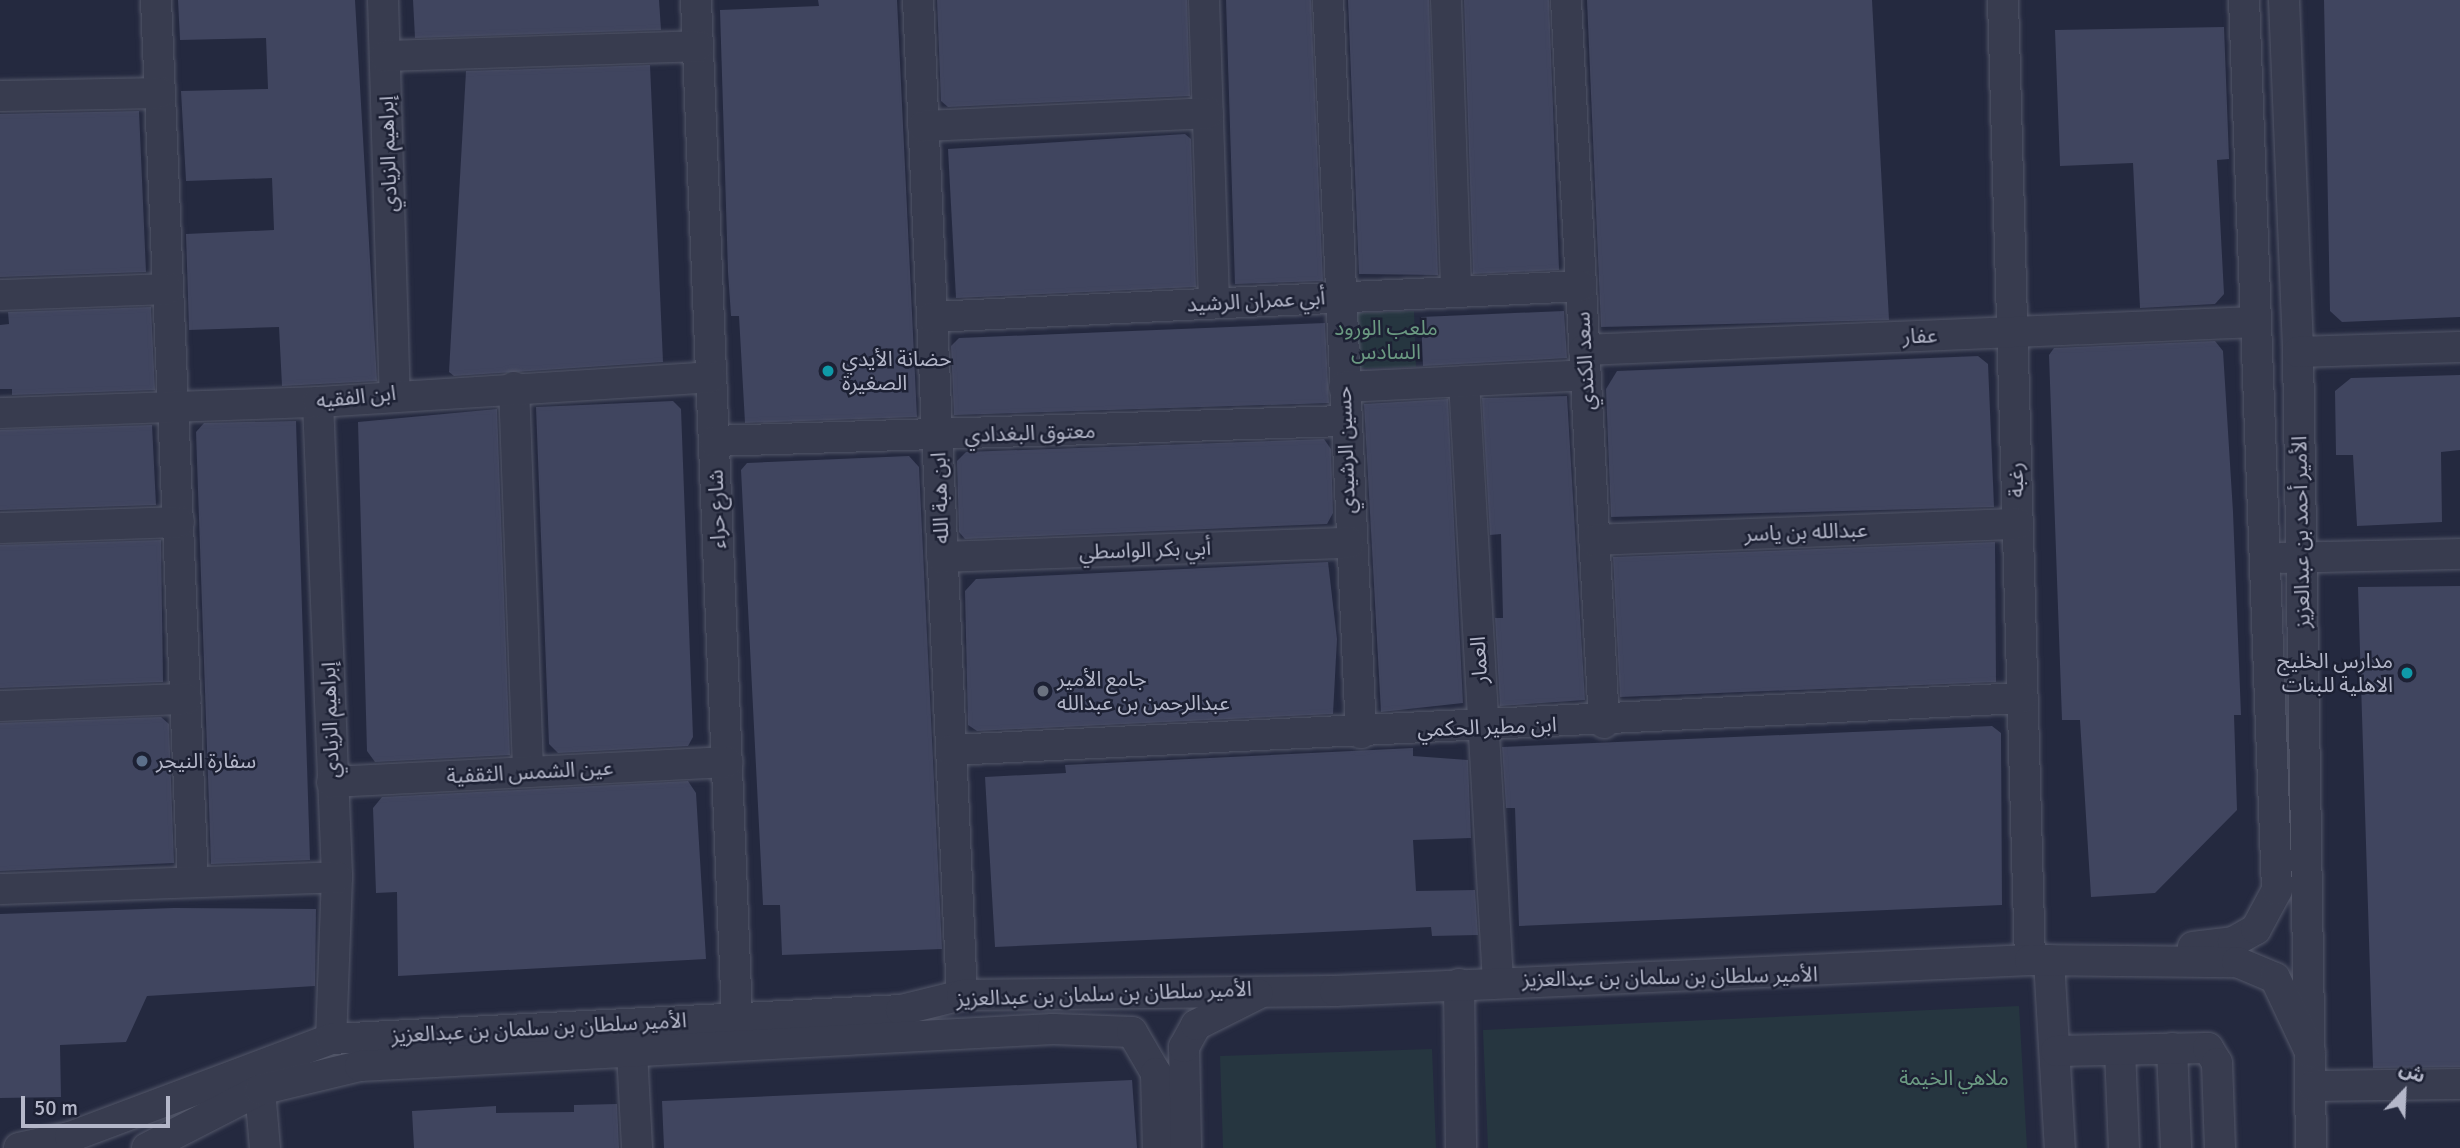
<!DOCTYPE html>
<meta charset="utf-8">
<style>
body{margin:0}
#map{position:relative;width:2460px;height:1148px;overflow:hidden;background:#24293f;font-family:Signika,"Noto Sans Arabic",sans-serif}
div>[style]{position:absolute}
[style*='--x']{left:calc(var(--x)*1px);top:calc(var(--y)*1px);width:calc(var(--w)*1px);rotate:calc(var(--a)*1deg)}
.green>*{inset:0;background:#263640}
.building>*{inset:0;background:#40455f}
.roads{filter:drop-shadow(0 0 2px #535769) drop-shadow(0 0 2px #535769)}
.minor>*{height:30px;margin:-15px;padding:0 15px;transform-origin:15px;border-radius:15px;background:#383c4f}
.dots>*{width:19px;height:19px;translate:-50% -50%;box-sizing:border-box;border:4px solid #1d2134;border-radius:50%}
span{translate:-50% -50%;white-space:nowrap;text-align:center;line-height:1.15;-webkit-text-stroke:5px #1d2134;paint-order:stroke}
.street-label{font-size:21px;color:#b4b7c9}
.park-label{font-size:21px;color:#6b9a82}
.poi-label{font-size:21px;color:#b4b7c9}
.left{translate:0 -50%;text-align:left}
.right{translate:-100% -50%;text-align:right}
.north{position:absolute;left:2369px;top:1057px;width:70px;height:70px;-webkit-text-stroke:5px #1d2134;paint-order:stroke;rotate:23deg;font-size:19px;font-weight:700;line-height:28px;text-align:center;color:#b4b7c9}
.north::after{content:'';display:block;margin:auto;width:24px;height:32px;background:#b4b7c9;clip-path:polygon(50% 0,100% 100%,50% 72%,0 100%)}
.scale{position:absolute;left:21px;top:1096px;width:149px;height:32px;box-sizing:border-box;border:4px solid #b4b7c9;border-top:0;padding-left:9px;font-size:21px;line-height:24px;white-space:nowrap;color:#b4b7c9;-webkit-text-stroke:5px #1d2134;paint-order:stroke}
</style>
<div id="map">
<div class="green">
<div style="clip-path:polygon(1414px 311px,1416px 367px,1359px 368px,1357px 313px)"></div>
<div style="clip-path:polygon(2019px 1006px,2027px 1148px,1488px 1148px,1483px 1030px)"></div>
<div style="clip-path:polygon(1432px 1049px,1436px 1148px,1223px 1148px,1220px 1056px)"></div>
</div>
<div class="building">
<div style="clip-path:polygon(178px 0,355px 0,377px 381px,282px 386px,279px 327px,189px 330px,186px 234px,274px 230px,272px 178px,186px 181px,181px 91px,268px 89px,266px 38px,180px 40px)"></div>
<div style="clip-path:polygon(413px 0,659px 0,661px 30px,415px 38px)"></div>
<div style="clip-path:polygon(818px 0,897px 0,917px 417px,745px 423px,739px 316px,731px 316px,728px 272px,720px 10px,819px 6px)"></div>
<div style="clip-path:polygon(937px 0,1187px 0,1190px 96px,948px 107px,941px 101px)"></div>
<div style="clip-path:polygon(1226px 0,1311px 0,1323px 281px,1235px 284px)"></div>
<div style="clip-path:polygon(1348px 0,1429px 0,1438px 275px,1359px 274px)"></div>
<div style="clip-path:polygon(1464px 0,1549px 0,1559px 270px,1473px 274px)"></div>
<div style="clip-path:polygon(1587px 0,1872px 0,1889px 320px,1601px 327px)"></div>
<div style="clip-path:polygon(2324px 0,2460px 0,2460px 317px,2342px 322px,2330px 311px)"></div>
<div style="clip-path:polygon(2224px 27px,2229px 159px,2217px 160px,2224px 294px,2215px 304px,2140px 308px,2133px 163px,2060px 166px,2055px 30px)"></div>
<div style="clip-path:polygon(650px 65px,663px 362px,454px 376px,449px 372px,466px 71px)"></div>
<div style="clip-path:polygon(139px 111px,146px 272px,0 277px,0 114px)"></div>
<div style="clip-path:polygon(1185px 134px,1191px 139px,1196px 287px,956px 298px,948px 149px)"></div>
<div style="clip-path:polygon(151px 307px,155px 390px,12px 395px,12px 389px,0 389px,0 325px,9px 324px,8px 312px)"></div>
<div style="clip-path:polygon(1564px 311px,1567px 358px,1423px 366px,1421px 317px)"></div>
<div style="clip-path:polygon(1325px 323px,1329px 403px,954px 415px,951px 346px,959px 338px)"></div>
<div style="clip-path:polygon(2215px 341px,2223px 351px,2233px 512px,2241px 715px,2234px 715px,2237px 810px,2155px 893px,2091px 897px,2080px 720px,2062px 720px,2049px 355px,2054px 348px)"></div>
<div style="clip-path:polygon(1978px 356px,1988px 364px,1994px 507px,1611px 517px,1606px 389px,1617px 371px)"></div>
<div style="clip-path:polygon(2460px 375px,2460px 450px,2441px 452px,2442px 522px,2357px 526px,2353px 455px,2336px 455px,2335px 391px,2351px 378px)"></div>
<div style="clip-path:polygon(1567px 396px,1585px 700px,1500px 706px,1495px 618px,1503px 618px,1501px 534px,1490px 535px,1482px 398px)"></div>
<div style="clip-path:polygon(1448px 399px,1463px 703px,1381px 712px,1364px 404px)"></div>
<div style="clip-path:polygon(673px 401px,681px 409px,693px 737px,688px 746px,558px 753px,549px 744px,536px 407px)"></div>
<div style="clip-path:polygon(497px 409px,510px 755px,375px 762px,367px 751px,358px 422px)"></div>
<div style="clip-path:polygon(296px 421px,310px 860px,211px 864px,196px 432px,204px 423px)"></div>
<div style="clip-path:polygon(152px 425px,156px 505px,0 510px,0 430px)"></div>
<div style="clip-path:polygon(1324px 439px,1331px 449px,1333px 513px,1327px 524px,965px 539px,959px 532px,957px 461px,966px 452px)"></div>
<div style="clip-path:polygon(909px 456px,919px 467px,942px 949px,782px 955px,780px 905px,763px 905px,741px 470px,747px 463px)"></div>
<div style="clip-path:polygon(161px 540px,163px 682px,0 688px,0 545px)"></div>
<div style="clip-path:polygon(1995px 542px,1996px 682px,1620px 697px,1613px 557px)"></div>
<div style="clip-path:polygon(1328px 562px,1337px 639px,1333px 714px,977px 731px,968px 725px,965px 591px,976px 579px)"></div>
<div style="clip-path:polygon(2460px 586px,2460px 1067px,2373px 1068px,2358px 587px)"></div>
<div style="clip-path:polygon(161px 717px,169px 724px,174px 863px,0 871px,0 723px)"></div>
<div style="clip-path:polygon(1992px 726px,2001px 733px,2002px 905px,1519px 926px,1515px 808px,1506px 808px,1502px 747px)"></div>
<div style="clip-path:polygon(1413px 748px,1413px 756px,1468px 760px,1471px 838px,1413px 840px,1416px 891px,1475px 890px,1478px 935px,1432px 936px,1431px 927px,995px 947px,985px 777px,1066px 773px,1065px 765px)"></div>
<div style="clip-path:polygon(688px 781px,696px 793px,706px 959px,398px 976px,397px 892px,376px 893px,373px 808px,382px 797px)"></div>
<div style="clip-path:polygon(174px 908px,316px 909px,315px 986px,147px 996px,126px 1042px,60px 1045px,61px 1097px,0 1098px,0 914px)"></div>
<div style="clip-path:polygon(1132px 1080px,1137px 1148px,664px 1148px,662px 1101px)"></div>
<div style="clip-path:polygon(617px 1104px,619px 1148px,414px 1148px,412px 1111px,496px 1106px,496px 1113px,574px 1112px,574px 1105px)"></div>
</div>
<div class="roads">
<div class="minor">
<div style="--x:156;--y:0;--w:883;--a:87.6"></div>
<div style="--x:383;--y:0;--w:393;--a:88.3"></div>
<div style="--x:696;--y:0;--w:1019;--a:87.69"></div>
<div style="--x:918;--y:0;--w:996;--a:87.47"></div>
<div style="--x:1204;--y:0;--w:303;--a:88.1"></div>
<div style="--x:1328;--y:0;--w:734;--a:87.42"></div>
<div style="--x:1446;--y:0;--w:291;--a:88"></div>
<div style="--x:1566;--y:0;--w:724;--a:86.99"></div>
<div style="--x:2003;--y:0;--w:960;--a:88.39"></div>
<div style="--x:2284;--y:0;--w:352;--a:87.7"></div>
<div style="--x:2298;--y:352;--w:796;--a:89.06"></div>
<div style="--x:385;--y:56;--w:313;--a:-1.8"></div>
<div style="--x:0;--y:96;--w:160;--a:-1.1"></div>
<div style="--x:923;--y:126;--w:285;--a:-2.6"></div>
<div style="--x:0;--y:295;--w:168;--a:-2"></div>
<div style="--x:932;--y:317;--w:650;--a:-2.73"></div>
<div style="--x:1584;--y:350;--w:672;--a:-2.39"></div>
<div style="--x:2298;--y:352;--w:162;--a:-1.8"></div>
<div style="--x:1464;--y:381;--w:601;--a:86.76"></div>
<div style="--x:514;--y:387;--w:385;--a:87.9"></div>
<div style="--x:1344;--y:387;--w:242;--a:-2.8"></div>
<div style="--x:318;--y:402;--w:475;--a:87.7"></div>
<div style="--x:337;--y:877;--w:162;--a:92.1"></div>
<div style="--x:0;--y:413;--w:318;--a:-2"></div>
<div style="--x:318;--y:402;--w:394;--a:-3.6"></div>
<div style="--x:714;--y:441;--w:631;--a:-1.82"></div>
<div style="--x:0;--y:528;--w:179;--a:-1.9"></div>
<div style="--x:1594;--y:540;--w:424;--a:-2.2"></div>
<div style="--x:942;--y:557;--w:407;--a:-2"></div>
<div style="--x:2282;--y:558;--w:178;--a:-1.3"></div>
<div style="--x:0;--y:706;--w:186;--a:-2.2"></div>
<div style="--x:951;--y:750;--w:1072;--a:-2.78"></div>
<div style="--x:332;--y:782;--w:396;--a:-2.9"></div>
<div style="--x:0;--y:889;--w:337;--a:-2"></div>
<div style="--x:2193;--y:947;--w:40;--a:-7.1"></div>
<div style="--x:2233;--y:942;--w:26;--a:-29"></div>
<div style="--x:2256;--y:929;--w:44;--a:-61.7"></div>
<div style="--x:2277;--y:890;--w:891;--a:-92.12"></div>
<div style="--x:2049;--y:960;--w:188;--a:86.7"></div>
<div style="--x:1459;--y:984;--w:164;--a:89.3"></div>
<div style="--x:2172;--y:1048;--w:100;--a:87.7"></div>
<div style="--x:2120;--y:1050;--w:98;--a:87.7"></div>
<div style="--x:2056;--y:1051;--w:152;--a:-1.1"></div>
<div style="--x:2208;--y:1048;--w:17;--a:59"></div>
<div style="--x:2217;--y:1063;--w:85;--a:88"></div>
<div style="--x:632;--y:1052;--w:96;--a:87"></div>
<div style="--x:2313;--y:1086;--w:147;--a:-0.8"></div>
<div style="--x:260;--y:1090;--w:58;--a:85.1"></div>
<div style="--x:19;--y:1148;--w:52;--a:-12.2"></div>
<div style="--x:70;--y:1137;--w:279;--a:-20.6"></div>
<div style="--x:331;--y:1039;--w:571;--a:-2.91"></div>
<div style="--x:901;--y:1010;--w:63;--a:-13.8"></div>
<div style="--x:962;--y:995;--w:373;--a:-0.6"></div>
<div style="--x:1335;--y:991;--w:696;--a:-2.55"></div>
<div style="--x:2030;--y:960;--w:207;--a:0.6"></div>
<div style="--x:2237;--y:962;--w:41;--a:22.8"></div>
<div style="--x:2275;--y:978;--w:82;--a:64.7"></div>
<div style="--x:147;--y:1148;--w:127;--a:-27.2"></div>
<div style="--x:260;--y:1090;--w:103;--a:-13.5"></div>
<div style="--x:360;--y:1066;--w:694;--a:-3.06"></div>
<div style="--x:1053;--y:1029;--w:79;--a:2.2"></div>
<div style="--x:1132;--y:1032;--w:48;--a:59.7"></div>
<div style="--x:1156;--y:1073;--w:75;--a:88.5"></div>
<div style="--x:1186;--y:1148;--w:101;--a:-91.1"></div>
<div style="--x:1184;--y:1047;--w:25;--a:-61"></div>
<div style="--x:1196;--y:1025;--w:69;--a:-26.6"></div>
</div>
</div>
<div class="dots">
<div style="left:828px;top:371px;background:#0f9aa8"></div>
<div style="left:2407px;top:673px;background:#0f9aa8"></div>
<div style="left:1043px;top:691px;background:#6b7280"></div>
<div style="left:142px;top:761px;background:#5c6f8a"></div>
</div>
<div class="street-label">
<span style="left:388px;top:154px;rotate:-92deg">إبراهيم الزيادي</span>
<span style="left:1256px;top:301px;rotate:-3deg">أبي عمران الرشيد</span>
<span style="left:1920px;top:336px;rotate:-2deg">عفار</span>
<span style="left:1585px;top:361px;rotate:-93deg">سعد الكندي</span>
<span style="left:356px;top:397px;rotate:-6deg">ابن الفقيه</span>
<span style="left:1030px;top:433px;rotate:-2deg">معتوق البغدادي</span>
<span style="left:1346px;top:450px;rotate:-92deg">حسين الرشيدي</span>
<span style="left:2016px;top:480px;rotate:-92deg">رغبة</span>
<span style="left:940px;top:498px;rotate:-92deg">ابن هبة الله</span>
<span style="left:717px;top:509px;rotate:-92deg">شارع حراء</span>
<span style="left:1806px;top:532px;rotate:-2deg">عبدالله بن ياسر</span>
<span style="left:2301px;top:532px;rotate:-91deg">الأمير أحمد بن عبدالعزيز</span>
<span style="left:1145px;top:550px;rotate:-2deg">أبي بكر الواسطي</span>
<span style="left:1479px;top:660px;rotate:-93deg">العمار</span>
<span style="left:330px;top:720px;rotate:-92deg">إبراهيم الزيادي</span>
<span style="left:1487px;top:727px;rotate:-2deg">ابن مطير الحكمي</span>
<span style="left:530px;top:772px;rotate:-3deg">عين الشمس الثقفية</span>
<span style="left:1670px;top:977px;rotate:-1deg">الأمير سلطان بن سلمان بن عبدالعزيز</span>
<span style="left:1104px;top:994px;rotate:-2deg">الأمير سلطان بن سلمان بن عبدالعزيز</span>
<span style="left:539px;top:1028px;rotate:-3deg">الأمير سلطان بن سلمان بن عبدالعزيز</span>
</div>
<div class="park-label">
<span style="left:1386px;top:340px">ملعب الورود<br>السادس</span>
<span style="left:1954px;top:1078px">ملاهي الخيمة</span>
</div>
<div class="poi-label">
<span class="left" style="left:842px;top:371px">حضانة الأيدي<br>الصغيرة</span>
<span class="right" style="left:2393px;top:673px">مدارس الخليج<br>الاهلية للبنات</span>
<span class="left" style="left:1057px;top:691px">جامع الأمير<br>عبدالرحمن بن عبدالله</span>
<span class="left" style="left:156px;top:761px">سفارة النيجر</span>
</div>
<div class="north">ش</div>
<div class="scale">50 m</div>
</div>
